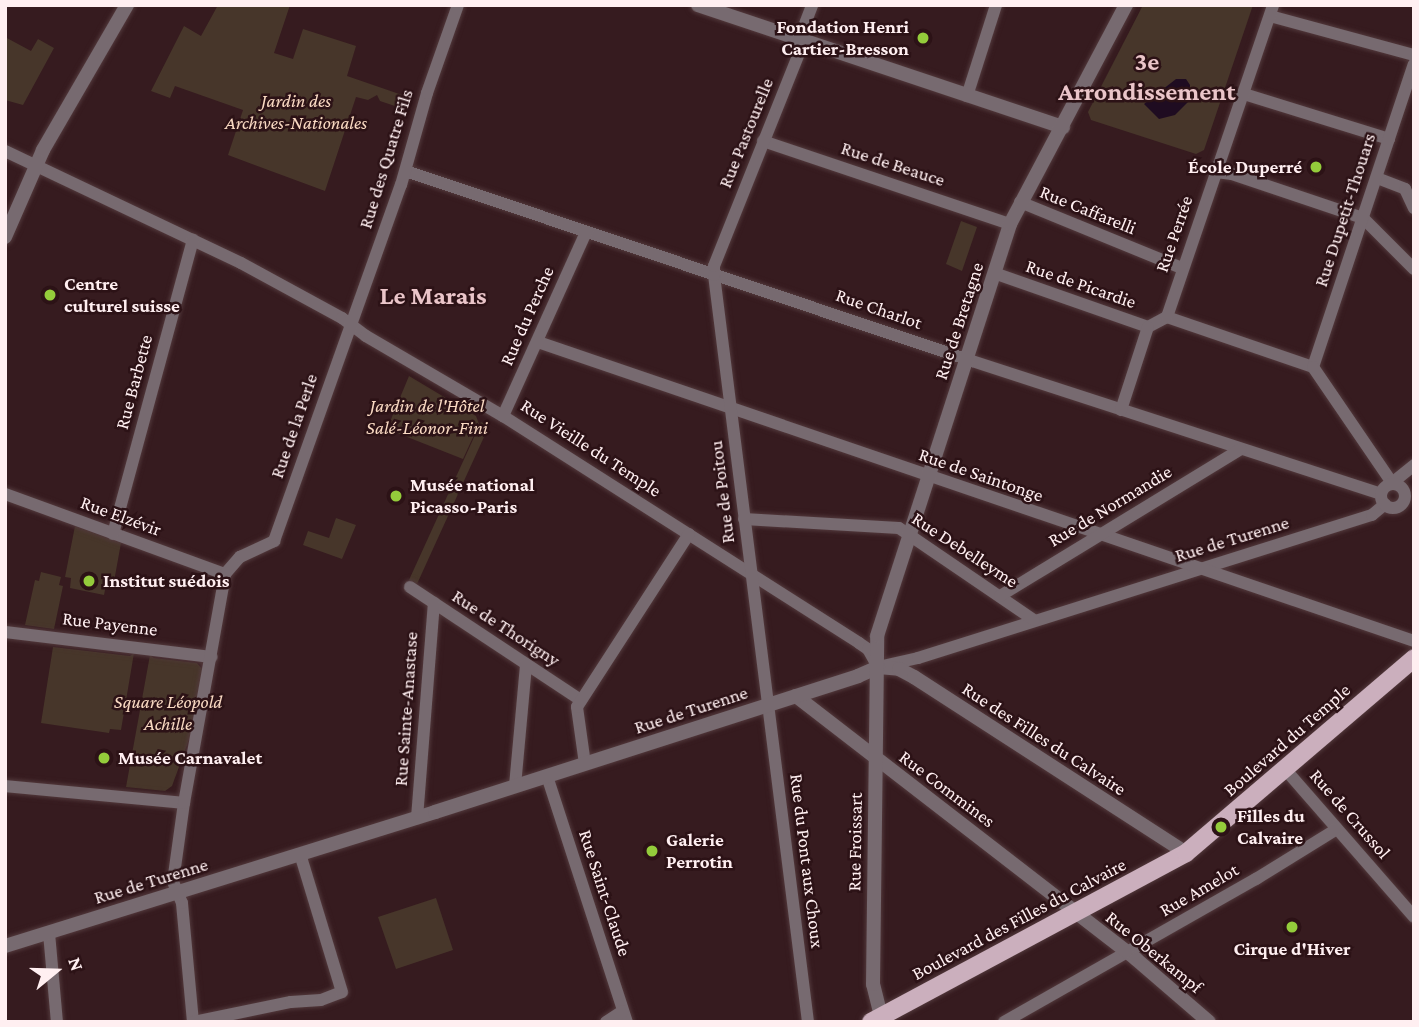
<!DOCTYPE html>
<meta charset="utf-8">
<style>
body{margin:0}
#map{position:relative;width:1419px;height:1027px;overflow:hidden;background:#361b1f;font-family:"Crimson Pro",serif}
div>[style]{position:absolute}
[style*='--x']{left:calc(var(--x)*1px);top:calc(var(--y)*1px);width:calc(var(--w)*1px);rotate:calc(var(--a)*1deg)}
.green>*{inset:0;background:#47362a}
.water>*{inset:0;background:#1f0c21}
.roads{filter:drop-shadow(0 0 2px #52393c) drop-shadow(0 0 2px #52393c)}
.minor>*{height:12px;margin:-6px;padding:0 6px;transform-origin:6px;border-radius:6px;background:#776a70}
.minor>.ring{margin:-6px;padding:0;box-sizing:content-box;background:none;border:12px solid #776a70;border-radius:50%}
.tertiary>*{height:14px;margin:-7px;padding:0 7px;transform-origin:7px;border-radius:7px;background:#776a70}
.primary>*{height:18px;margin:-9px;padding:0 9px;transform-origin:9px;border-radius:9px;background:#cbafbd}
.dots>*{width:19px;height:19px;translate:-50% -50%;box-sizing:border-box;border:4px solid #2c1216;border-radius:50%}
span{translate:-50% -50%;white-space:nowrap;text-align:center;line-height:1.15;-webkit-text-stroke:5px #2c1216;paint-order:stroke}
.poi-label{font-size:19px;color:#ffeff1;font-weight:700}
.right{translate:-100% -50%;text-align:right}
.left{translate:0 -50%;text-align:left}
.park-label{font-size:19px;color:#fadac3;font-style:italic}
.street-label{font-size:19px;color:#ffeff1}
.district-label{font-size:26px;color:#eac5c9;font-weight:700}
.frame{position:absolute;inset:0;border:7px solid #ffeff1;pointer-events:none}
.north{position:absolute;left:21px;top:936px;width:70px;height:70px;-webkit-text-stroke:5px #2c1216;paint-order:stroke;rotate:71deg;font-size:19px;font-weight:700;line-height:28px;text-align:center;color:#ffeff1}
.north::after{content:'';display:block;margin:auto;width:24px;height:32px;background:#ffeff1;clip-path:polygon(50% 0,100% 100%,50% 72%,0 100%)}
</style>
<div id="map">
<div class="green">
<div style="clip-path:polygon(218px 5px,290px 5px,274px 53px,293px 59px,303px 29px,356px 46px,347px 76px,408px 97px,411px 99px,407px 110px,380px 101px,377px 95px,368px 100px,356px 97px,325px 191px,228px 155px,243px 110px,175px 86px,170px 98px,151px 91px,184px 26px,201px 36px)"></div>
<div style="clip-path:polygon(1143px 5px,1253px 5px,1204px 150px,1196px 154px,1091px 120px,1088px 112px)"></div>
<div style="clip-path:polygon(5px 37px,31px 51px,38px 39px,54px 48px,23px 105px,5px 100px)"></div>
<div style="clip-path:polygon(961px 221px,977px 227px,962px 271px,946px 264px)"></div>
<div style="clip-path:polygon(409px 376px,476px 416px,479px 424px,463px 459px,387px 429px)"></div>
<div style="clip-path:polygon(481px 422px,489px 426px,417px 584px,409px 580px)"></div>
<div style="clip-path:polygon(336px 518px,356px 525px,342px 559px,303px 545px,308px 531px,329px 538px)"></div>
<div style="clip-path:polygon(75px 526px,121px 543px,113px 587px,106px 585px,104px 595px,70px 588px,71px 578px,65px 577px)"></div>
<div style="clip-path:polygon(41px 572px,61px 577px,59px 585px,63px 586px,54px 629px,25px 625px,35px 580px,39px 581px)"></div>
<div style="clip-path:polygon(53px 647px,130px 656px,134px 653px,121px 730px,110px 729px,109px 733px,41px 723px)"></div>
<div style="clip-path:polygon(150px 655px,154px 658px,197px 663px,203px 670px,194px 726px,172px 786px,165px 791px,126px 787px)"></div>
<div style="clip-path:polygon(436px 898px,453px 950px,396px 969px,378px 917px)"></div>
</div>
<div class="water">
<div style="clip-path:polygon(1176px 79px,1186px 79px,1190px 85px,1189px 101px,1175px 115px,1159px 119px,1144px 104px)"></div>
</div>
<div class="roads">
<div class="minor">
<div style="--x:1270;--y:16;--w:149;--a:15.2"></div>
<div style="--x:1244;--y:94;--w:152;--a:17.2"></div>
<div style="--x:967;--y:96;--w:96;--a:-72.3"></div>
<div style="--x:763;--y:141;--w:261;--a:18.6"></div>
<div style="--x:5;--y:151;--w:261;--a:25.4"></div>
<div style="--x:241;--y:263;--w:115;--a:28.6"></div>
<div style="--x:342;--y:318;--w:30;--a:37"></div>
<div style="--x:366;--y:336;--w:159;--a:30.3"></div>
<div style="--x:503;--y:416;--w:422;--a:32.5"></div>
<div style="--x:859;--y:643;--w:11;--a:34"></div>
<div style="--x:868;--y:649;--w:21;--a:61"></div>
<div style="--x:878;--y:667;--w:41;--a:-12.7"></div>
<div style="--x:918;--y:658;--w:476;--a:-17.5"></div>
<div style="--x:1372;--y:515;--w:17;--a:-40"></div>
<div style="--x:406;--y:171;--w:597;--a:18.56"></div>
<div style="--x:972;--y:361;--w:430;--a:18"></div>
<div style="--x:1216;--y:172;--w:16;--a:7"></div>
<div style="--x:1232;--y:174;--w:138;--a:18.6"></div>
<div style="--x:1377;--y:178;--w:30;--a:21"></div>
<div style="--x:1405;--y:189;--w:21;--a:65"></div>
<div style="--x:1020;--y:202;--w:175;--a:22.2"></div>
<div style="--x:1363;--y:218;--w:72;--a:45"></div>
<div style="--x:994;--y:273;--w:163;--a:19.3"></div>
<div style="--x:1148;--y:327;--w:21;--a:-28"></div>
<div style="--x:1167;--y:317;--w:154;--a:18.9"></div>
<div style="--x:1167;--y:317;--w:330;--a:-71.2"></div>
<div style="--x:538;--y:342;--w:926;--a:18.85"></div>
<div style="--x:1313;--y:367;--w:319;--a:-71.6"></div>
<div style="--x:1313;--y:367;--w:140;--a:55.7"></div>
<div style="--x:1392;--y:483;--w:28;--a:-39"></div>
<div style="--x:1121;--y:410;--w:87;--a:-72"></div>
<div style="--x:503;--y:416;--w:202;--a:-65.7"></div>
<div class="ring" style="left:1381px;top:484px;width:12px;height:12px"></div>
<div style="--x:5;--y:494;--w:234;--a:20"></div>
<div style="--x:744;--y:519;--w:155;--a:3.3"></div>
<div style="--x:899;--y:528;--w:163;--a:34.3"></div>
<div style="--x:113;--y:534;--w:305;--a:-74.8"></div>
<div style="--x:410;--y:587;--w:205;--a:33.5"></div>
<div style="--x:1000;--y:596;--w:282;--a:-31.4"></div>
<div style="--x:5;--y:632;--w:208;--a:6.9"></div>
<div style="--x:585;--y:764;--w:58;--a:-98"></div>
<div style="--x:577;--y:707;--w:206;--a:-57.1"></div>
<div style="--x:1285;--y:769;--w:196;--a:48.9"></div>
<div style="--x:547;--y:776;--w:259;--a:72"></div>
<div style="--x:5;--y:786;--w:180;--a:5.4"></div>
<div style="--x:515;--y:786;--w:122;--a:-84.8"></div>
<div style="--x:417;--y:818;--w:216;--a:-85.5"></div>
<div style="--x:49;--y:933;--w:89;--a:84.9"></div>
<div style="--x:193;--y:1022;--w:120;--a:-95.3"></div>
<div style="--x:182;--y:903;--w:23;--a:-113"></div>
<div style="--x:173;--y:882;--w:80;--a:-82.1"></div>
<div style="--x:184;--y:803;--w:233;--a:-79.8"></div>
<div style="--x:225;--y:574;--w:23;--a:-49"></div>
<div style="--x:240;--y:557;--w:38;--a:-25"></div>
<div style="--x:274;--y:541;--w:378;--a:-70.4"></div>
<div style="--x:401;--y:185;--w:96;--a:-74.2"></div>
<div style="--x:427;--y:93;--w:93;--a:-70.6"></div>
<div style="--x:194;--y:1022;--w:99;--a:-11.7"></div>
<div style="--x:291;--y:1002;--w:30;--a:-4"></div>
<div style="--x:321;--y:1000;--w:22;--a:-21"></div>
<div style="--x:342;--y:992;--w:144;--a:-106.9"></div>
<div style="--x:606;--y:1022;--w:20;--a:-33"></div>
<div style="--x:808;--y:1022;--w:753;--a:-97.17"></div>
<div style="--x:714;--y:275;--w:9;--a:-90"></div>
<div style="--x:714;--y:266;--w:235;--a:-68.2"></div>
<div style="--x:801;--y:48;--w:19;--a:-84"></div>
<div style="--x:803;--y:29;--w:26;--a:-69"></div>
<div style="--x:1004;--y:1022;--w:290;--a:-29.6"></div>
<div style="--x:1256;--y:879;--w:95;--a:-31.7"></div>
</div>
<div class="tertiary">
<div style="--x:698;--y:5;--w:385;--a:18.5"></div>
<div style="--x:5;--y:237;--w:95;--a:-66.4"></div>
<div style="--x:43;--y:150;--w:168;--a:-59.9"></div>
<div style="--x:878;--y:667;--w:21;--a:5"></div>
<div style="--x:899;--y:669;--w:17;--a:28"></div>
<div style="--x:914;--y:677;--w:324;--a:32.9"></div>
<div style="--x:796;--y:696;--w:430;--a:37.7"></div>
<div style="--x:1136;--y:959;--w:96;--a:40.8"></div>
<div style="--x:5;--y:946;--w:450;--a:-17.3"></div>
<div style="--x:435;--y:812;--w:444;--a:-17.8"></div>
<div style="--x:858;--y:676;--w:22;--a:-24"></div>
<div style="--x:881;--y:1016;--w:33;--a:-104"></div>
<div style="--x:873;--y:984;--w:348;--a:-89.3"></div>
<div style="--x:877;--y:636;--w:433;--a:-72.1"></div>
<div style="--x:1010;--y:224;--w:248;--a:-62.1"></div>
</div>
<div class="primary">
<div style="--x:871;--y:1022;--w:357;--a:-28.2"></div>
<div style="--x:1186;--y:853;--w:300;--a:-40.5"></div>
</div>
</div>
<div class="dots">
<div style="left:923px;top:38px;background:#94cc3b"></div>
<div style="left:1316px;top:167px;background:#94cc3b"></div>
<div style="left:50px;top:295px;background:#94cc3b"></div>
<div style="left:396px;top:496px;background:#94cc3b"></div>
<div style="left:89px;top:581px;background:#94cc3b"></div>
<div style="left:104px;top:758px;background:#94cc3b"></div>
<div style="left:1221px;top:827px;background:#94cc3b"></div>
<div style="left:652px;top:851px;background:#94cc3b"></div>
<div style="left:1292px;top:927px;background:#94cc3b"></div>
</div>
<div class="poi-label">
<span class="right" style="left:909px;top:38px">Fondation Henri<br>Cartier-Bresson</span>
<span class="right" style="left:1302px;top:167px">École Duperré</span>
<span class="left" style="left:64px;top:295px">Centre<br>culturel suisse</span>
<span class="left" style="left:410px;top:496px">Musée national<br>Picasso-Paris</span>
<span class="left" style="left:103px;top:581px">Institut suédois</span>
<span class="left" style="left:118px;top:758px">Musée Carnavalet</span>
<span class="left" style="left:1237px;top:827px">Filles du<br>Calvaire</span>
<span class="left" style="left:666px;top:851px">Galerie<br>Perrotin</span>
<span style="left:1292px;top:949px">Cirque d'Hiver</span>
</div>
<div class="park-label">
<span style="left:296px;top:112px">Jardin des<br>Archives-Nationales</span>
<span style="left:427px;top:417px">Jardin de l'Hôtel<br>Salé-Léonor-Fini</span>
<span style="left:168px;top:713px">Square Léopold<br>Achille</span>
</div>
<div class="street-label">
<span style="left:746px;top:133px;rotate:-68deg">Rue Pastourelle</span>
<span style="left:386px;top:159px;rotate:-73deg">Rue des Quatre Fils</span>
<span style="left:893px;top:164px;rotate:18deg">Rue de Beauce</span>
<span style="left:1088px;top:210px;rotate:22deg">Rue Caffarelli</span>
<span style="left:1345px;top:210px;rotate:-72deg">Rue Dupetit-Thouars</span>
<span style="left:1174px;top:234px;rotate:-71deg">Rue Perrée</span>
<span style="left:1081px;top:284px;rotate:19deg">Rue de Picardie</span>
<span style="left:879px;top:309px;rotate:19deg">Rue Charlot</span>
<span style="left:527px;top:316px;rotate:-66deg">Rue du Perche</span>
<span style="left:959px;top:321px;rotate:-72deg">Rue de Bretagne</span>
<span style="left:134px;top:382px;rotate:-75deg">Rue Barbette</span>
<span style="left:294px;top:426px;rotate:-71deg">Rue de la Perle</span>
<span style="left:591px;top:448px;rotate:33deg">Rue Vieille du Temple</span>
<span style="left:981px;top:475px;rotate:19deg">Rue de Saintonge</span>
<span style="left:722px;top:492px;rotate:-97deg">Rue de Poitou</span>
<span style="left:1110px;top:506px;rotate:-31deg">Rue de Normandie</span>
<span style="left:121px;top:516px;rotate:20deg">Rue Elzévir</span>
<span style="left:1232px;top:539px;rotate:-17deg">Rue de Turenne</span>
<span style="left:965px;top:550px;rotate:33deg">Rue Debelleyme</span>
<span style="left:110px;top:624px;rotate:7deg">Rue Payenne</span>
<span style="left:506px;top:628px;rotate:33deg">Rue de Thorigny</span>
<span style="left:406px;top:709px;rotate:-86deg">Rue Sainte-Anastase</span>
<span style="left:691px;top:710px;rotate:-18deg">Rue de Turenne</span>
<span style="left:1044px;top:739px;rotate:33deg">Rue des Filles du Calvaire</span>
<span style="left:1287px;top:740px;rotate:-41deg">Boulevard du Temple</span>
<span style="left:947px;top:789px;rotate:37deg">Rue Commines</span>
<span style="left:1350px;top:814px;rotate:49deg">Rue de Crussol</span>
<span style="left:855px;top:842px;rotate:-89deg">Rue Froissart</span>
<span style="left:807px;top:861px;rotate:83deg">Rue du Pont aux Choux</span>
<span style="left:151px;top:881px;rotate:-17deg">Rue de Turenne</span>
<span style="left:1199px;top:890px;rotate:-30deg">Rue Amelot</span>
<span style="left:605px;top:893px;rotate:72deg">Rue Saint-Claude</span>
<span style="left:1019px;top:919px;rotate:-28deg">Boulevard des Filles du Calvaire</span>
<span style="left:1154px;top:952px;rotate:39deg">Rue Oberkampf</span>
</div>
<div class="district-label">
<span style="left:1147px;top:77px">3e<br>Arrondissement</span>
<span style="left:433px;top:296px">Le Marais</span>
</div>
<div class="frame"></div>
<div class="north">N</div>
</div>
